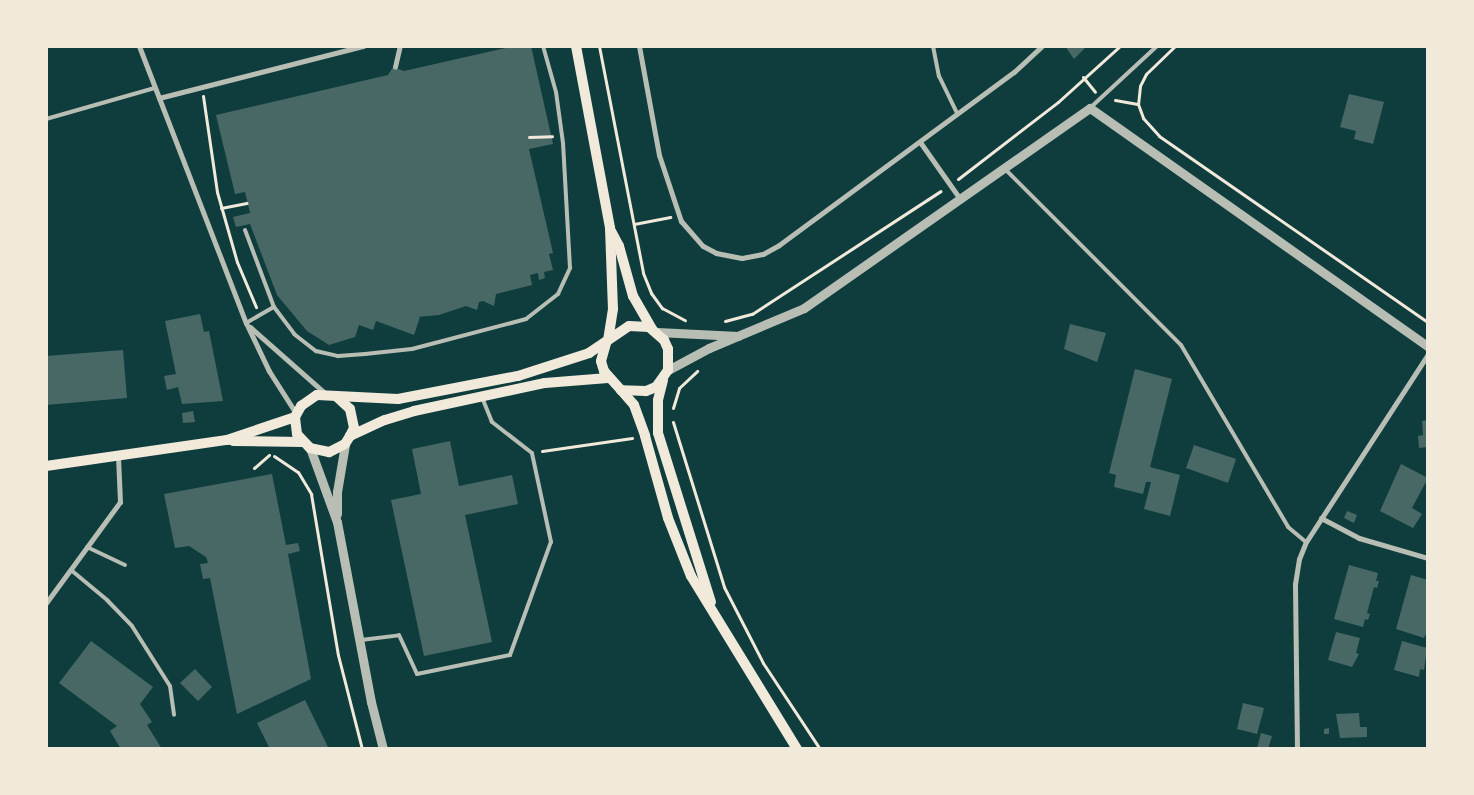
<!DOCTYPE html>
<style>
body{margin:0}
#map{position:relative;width:1474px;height:795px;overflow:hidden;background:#0f3d3e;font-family:Helvetica,sans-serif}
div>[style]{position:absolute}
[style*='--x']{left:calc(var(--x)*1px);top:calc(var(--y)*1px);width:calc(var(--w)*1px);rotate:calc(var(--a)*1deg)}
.building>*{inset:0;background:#486865}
.path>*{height:3px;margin:-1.5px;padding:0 1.5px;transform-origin:1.5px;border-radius:1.5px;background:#f1e9da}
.service>*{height:4px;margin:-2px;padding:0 2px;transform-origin:2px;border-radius:2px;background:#b8beb3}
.pedestrian>*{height:4.5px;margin:-2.25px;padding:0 2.25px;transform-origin:2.25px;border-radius:2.25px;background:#b8beb3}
.minor>*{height:5px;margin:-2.5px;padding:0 2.5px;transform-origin:2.5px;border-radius:2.5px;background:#b8beb3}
.tertiary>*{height:9px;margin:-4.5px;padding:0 4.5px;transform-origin:4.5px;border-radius:4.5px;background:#b8beb3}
.secondary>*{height:10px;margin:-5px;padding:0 5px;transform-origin:5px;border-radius:5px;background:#f1e9da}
span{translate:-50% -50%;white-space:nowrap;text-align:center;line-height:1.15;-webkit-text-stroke:4.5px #f1e9da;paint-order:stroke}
.frame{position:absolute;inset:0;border:48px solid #f1e9da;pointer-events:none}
</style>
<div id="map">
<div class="building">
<div style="clip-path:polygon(514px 46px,531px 46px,553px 144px,529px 149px,553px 253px,549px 254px,553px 270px,544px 272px,545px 278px,539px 280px,538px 273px,530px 275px,532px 285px,496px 294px,494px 306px,483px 301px,479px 302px,477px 310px,466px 306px,439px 315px,417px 317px,420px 317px,414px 335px,376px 321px,373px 330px,359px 325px,355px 337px,329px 345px,307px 331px,277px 295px,250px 224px,236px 227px,233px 217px,250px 213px,245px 192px,235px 194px,216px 115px,388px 75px,393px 67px,404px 71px)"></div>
<div style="clip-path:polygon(1065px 46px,1087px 46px,1074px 59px)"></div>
<div style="clip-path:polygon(1349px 94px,1384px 102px,1373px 144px,1354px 139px,1356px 131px,1340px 127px)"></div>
<div style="clip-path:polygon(200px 314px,204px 332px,209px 331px,223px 401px,182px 404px,178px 387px,167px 390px,164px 376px,176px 374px,165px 321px)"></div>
<div style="clip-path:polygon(1070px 324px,1106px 333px,1097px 362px,1064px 349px)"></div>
<div style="clip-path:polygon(123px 350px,127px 398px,46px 405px,46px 356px)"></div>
<div style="clip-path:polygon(1135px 369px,1172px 379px,1150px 467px,1180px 475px,1170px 516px,1144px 509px,1151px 482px,1146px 482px,1143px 494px,1114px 487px,1116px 475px,1109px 473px)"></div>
<div style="clip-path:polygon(193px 411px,195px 422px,183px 423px,182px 413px)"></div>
<div style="clip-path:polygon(1428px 420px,1428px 447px,1419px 448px,1418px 436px,1423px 435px,1422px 421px)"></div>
<div style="clip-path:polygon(450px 441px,459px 486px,512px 475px,518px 504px,465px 515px,492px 642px,424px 656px,391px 500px,421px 494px,412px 449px)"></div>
<div style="clip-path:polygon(1194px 445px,1236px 459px,1228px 483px,1186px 468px)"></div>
<div style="clip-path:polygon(1401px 464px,1428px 478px,1412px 508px,1422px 514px,1413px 528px,1380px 511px)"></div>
<div style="clip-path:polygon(272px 474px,286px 545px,298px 543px,300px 551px,288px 554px,311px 679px,237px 714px,210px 578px,203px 579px,200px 564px,208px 563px,206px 557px,189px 546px,175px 548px,164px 494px)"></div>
<div style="clip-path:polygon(1347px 511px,1357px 515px,1354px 523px,1344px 518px)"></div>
<div style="clip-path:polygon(1349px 565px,1378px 573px,1376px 581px,1379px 581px,1377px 588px,1374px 587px,1367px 613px,1370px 614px,1368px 620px,1365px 619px,1363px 627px,1334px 619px)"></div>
<div style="clip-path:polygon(1411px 575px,1428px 580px,1428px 630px,1424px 638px,1396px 629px)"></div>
<div style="clip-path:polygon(1336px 632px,1360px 638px,1356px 653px,1359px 654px,1352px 667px,1328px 660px)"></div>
<div style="clip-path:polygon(91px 641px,153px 687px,140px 704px,152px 722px,147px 725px,162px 749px,121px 749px,110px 731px,117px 726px,59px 683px)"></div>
<div style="clip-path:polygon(1402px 641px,1427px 648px,1424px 670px,1420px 669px,1419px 677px,1394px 670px)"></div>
<div style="clip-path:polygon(195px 669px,212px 687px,198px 701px,180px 683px)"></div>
<div style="clip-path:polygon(305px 700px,329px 749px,270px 749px,257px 723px)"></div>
<div style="clip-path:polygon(1243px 703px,1264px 708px,1257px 734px,1237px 729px)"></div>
<div style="clip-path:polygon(1359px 713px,1360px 727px,1367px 727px,1367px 737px,1340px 738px,1336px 714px)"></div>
<div style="clip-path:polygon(1329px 728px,1329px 734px,1324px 734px,1324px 729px)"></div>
<div style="clip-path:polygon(1261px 733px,1272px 736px,1268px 749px,1257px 748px)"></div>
</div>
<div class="path">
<div style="--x:599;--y:46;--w:231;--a:79"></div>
<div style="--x:643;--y:273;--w:22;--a:68"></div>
<div style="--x:651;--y:293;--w:19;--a:54"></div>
<div style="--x:662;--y:308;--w:26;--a:28"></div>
<div style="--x:1175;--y:46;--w:40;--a:136"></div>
<div style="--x:1146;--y:74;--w:13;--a:117"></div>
<div style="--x:1140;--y:86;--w:18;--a:96"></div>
<div style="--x:1138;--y:104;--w:15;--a:70"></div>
<div style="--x:1143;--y:118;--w:24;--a:48"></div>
<div style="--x:1159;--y:136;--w:327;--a:34.7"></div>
<div style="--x:1083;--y:77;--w:19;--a:51"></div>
<div style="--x:203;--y:96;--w:97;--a:81.7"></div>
<div style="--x:217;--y:192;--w:73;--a:74.1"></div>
<div style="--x:237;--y:262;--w:49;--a:67.1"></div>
<div style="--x:1115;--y:100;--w:23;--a:10"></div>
<div style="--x:529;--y:137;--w:23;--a:-2"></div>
<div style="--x:958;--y:179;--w:126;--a:-37.6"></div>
<div style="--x:1058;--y:102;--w:84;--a:-42.1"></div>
<div style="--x:221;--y:208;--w:26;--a:-11"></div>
<div style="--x:634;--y:224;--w:37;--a:-11"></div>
<div style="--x:725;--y:321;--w:28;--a:-15"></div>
<div style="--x:752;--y:314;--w:225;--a:-33.1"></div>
<div style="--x:673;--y:408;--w:21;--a:-73"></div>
<div style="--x:679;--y:388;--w:25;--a:-43"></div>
<div style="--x:673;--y:422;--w:173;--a:72.8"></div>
<div style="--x:724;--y:587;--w:85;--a:62.8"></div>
<div style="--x:763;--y:663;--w:103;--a:56.5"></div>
<div style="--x:542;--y:451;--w:91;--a:-8.2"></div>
<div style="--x:274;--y:456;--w:29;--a:34"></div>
<div style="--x:298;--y:472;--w:26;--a:59"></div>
<div style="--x:311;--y:494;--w:163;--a:80.5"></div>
<div style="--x:338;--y:655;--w:97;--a:75.7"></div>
<div style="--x:254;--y:468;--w:20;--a:-41"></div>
</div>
<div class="service">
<div style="--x:933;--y:46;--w:31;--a:79"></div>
<div style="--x:939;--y:76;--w:41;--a:64.1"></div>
<div style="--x:1090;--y:108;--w:91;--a:-42.8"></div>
<div style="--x:46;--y:119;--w:113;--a:-15.9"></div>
<div style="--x:1005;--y:169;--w:249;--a:45"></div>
<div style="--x:1181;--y:345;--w:211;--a:59.5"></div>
<div style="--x:1288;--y:527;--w:23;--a:40"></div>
<div style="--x:245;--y:230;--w:82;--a:69.4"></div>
<div style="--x:246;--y:323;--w:32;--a:-30"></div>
<div style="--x:274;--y:307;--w:34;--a:53"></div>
<div style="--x:294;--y:334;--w:28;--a:38"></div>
<div style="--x:316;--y:351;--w:23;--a:13"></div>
<div style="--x:338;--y:356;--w:27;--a:-4"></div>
<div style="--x:365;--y:354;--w:47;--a:-6.1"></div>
<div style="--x:412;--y:349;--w:118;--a:-14.7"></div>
<div style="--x:526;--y:319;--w:41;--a:-38"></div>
<div style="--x:558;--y:294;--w:29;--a:-65"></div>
<div style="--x:570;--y:268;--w:125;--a:-93.2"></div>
<div style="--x:563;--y:143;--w:51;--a:-97.8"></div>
<div style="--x:556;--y:92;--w:48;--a:-105.8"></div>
<div style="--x:87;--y:547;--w:42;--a:25.3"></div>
<div style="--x:71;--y:570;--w:47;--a:39.8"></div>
<div style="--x:107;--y:600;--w:36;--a:46"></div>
<div style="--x:132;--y:626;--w:71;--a:57.7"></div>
<div style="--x:170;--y:686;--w:29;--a:82"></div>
<div style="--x:361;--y:640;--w:38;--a:-7"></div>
<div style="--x:399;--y:635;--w:43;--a:65.2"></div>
<div style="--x:417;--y:674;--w:95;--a:-11.5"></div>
<div style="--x:510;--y:655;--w:120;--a:-70.1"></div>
<div style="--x:551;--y:542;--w:91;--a:-102.1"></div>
<div style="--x:532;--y:453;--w:51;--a:-142.2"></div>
<div style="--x:492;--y:422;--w:27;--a:-112"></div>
</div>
<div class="pedestrian">
<div style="--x:395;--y:67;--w:22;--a:-77"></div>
<div style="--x:159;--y:98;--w:211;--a:-14.3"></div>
</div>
<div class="minor">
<div style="--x:139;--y:46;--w:297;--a:68.9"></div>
<div style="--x:246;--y:323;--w:53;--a:64.4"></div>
<div style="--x:269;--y:371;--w:52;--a:57.5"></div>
<div style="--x:639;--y:46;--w:111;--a:79.6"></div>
<div style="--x:659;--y:155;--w:70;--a:71.6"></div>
<div style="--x:681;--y:221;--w:33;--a:49"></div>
<div style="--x:703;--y:246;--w:15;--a:28"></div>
<div style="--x:716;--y:253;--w:26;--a:11"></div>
<div style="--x:742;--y:258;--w:21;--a:-11"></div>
<div style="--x:763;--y:254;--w:18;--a:-29"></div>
<div style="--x:779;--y:245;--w:292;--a:-36.4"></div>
<div style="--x:1014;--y:72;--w:38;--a:-43"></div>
<div style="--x:920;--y:142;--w:70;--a:54.9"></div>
<div style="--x:250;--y:327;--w:101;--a:41.4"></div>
<div style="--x:1321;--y:518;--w:43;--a:27.8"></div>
<div style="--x:1359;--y:538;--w:72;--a:16.2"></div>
<div style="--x:46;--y:603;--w:125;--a:-53.8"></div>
<div style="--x:120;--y:502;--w:46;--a:-92.5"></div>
<div style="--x:1297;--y:749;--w:165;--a:-90.7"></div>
<div style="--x:1295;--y:584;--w:25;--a:-81"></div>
<div style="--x:1299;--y:559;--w:18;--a:-68"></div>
<div style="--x:1306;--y:542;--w:224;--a:-57"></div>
</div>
<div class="tertiary">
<div style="--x:657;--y:332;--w:81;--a:2.8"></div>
<div style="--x:668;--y:370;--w:47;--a:-28.2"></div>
<div style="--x:709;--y:348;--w:103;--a:-22.8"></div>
<div style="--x:804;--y:308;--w:349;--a:-35"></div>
<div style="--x:1090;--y:108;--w:413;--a:35.2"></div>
<div style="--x:310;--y:448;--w:79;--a:70"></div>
<div style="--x:337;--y:522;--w:183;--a:79.3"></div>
<div style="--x:371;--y:702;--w:49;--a:75.7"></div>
<div style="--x:337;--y:514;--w:22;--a:-90"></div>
<div style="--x:337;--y:492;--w:49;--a:-80.5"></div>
</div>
<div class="secondary">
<div style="--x:576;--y:46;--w:185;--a:79.4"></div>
<div style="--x:610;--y:228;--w:81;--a:87.9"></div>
<div style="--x:613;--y:309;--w:30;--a:99"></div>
<div style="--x:610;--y:229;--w:19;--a:62"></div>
<div style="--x:619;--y:246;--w:52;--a:74.4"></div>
<div style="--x:633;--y:296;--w:38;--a:60"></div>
<div style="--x:663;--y:380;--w:21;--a:104"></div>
<div style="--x:658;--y:400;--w:33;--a:90"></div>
<div style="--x:658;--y:433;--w:177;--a:72.6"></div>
<div style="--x:621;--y:390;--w:20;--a:49"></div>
<div style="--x:634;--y:405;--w:33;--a:70"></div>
<div style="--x:645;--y:436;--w:85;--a:74.3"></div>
<div style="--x:668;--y:518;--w:62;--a:68.4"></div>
<div style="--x:691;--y:576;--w:203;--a:58.5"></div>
<div style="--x:336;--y:396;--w:19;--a:43"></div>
<div style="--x:350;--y:409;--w:19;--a:78"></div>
<div style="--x:354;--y:428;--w:9;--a:117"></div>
<div style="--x:350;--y:436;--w:9;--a:122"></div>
<div style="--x:345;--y:444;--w:18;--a:153"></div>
<div style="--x:329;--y:452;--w:19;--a:-168"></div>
<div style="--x:310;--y:448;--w:19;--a:-133"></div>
<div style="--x:297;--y:434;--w:17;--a:-97"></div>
<div style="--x:295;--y:417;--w:13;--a:-61"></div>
<div style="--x:301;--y:406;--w:19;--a:-35"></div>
<div style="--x:317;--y:395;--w:81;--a:2.8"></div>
<div style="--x:398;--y:399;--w:122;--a:-10.9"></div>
<div style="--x:518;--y:376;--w:75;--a:-17.9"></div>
<div style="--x:589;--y:353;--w:48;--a:-34"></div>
<div style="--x:629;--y:326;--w:20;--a:3"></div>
<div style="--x:649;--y:327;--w:20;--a:41"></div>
<div style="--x:664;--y:340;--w:10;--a:66"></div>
<div style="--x:668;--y:349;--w:21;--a:90"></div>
<div style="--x:668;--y:370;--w:21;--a:125"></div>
<div style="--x:656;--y:387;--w:11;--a:158"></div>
<div style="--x:646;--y:391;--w:25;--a:-178"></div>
<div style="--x:621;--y:390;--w:25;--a:-132"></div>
<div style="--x:604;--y:371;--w:10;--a:-107"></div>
<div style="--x:601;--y:361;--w:19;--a:-74"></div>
<div style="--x:350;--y:436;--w:38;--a:-25"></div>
<div style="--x:385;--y:420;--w:30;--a:-17"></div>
<div style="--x:414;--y:411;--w:134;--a:-12.1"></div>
<div style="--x:545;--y:383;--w:63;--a:-4.5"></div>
<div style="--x:233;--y:441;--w:69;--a:0.8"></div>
<div style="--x:46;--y:466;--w:183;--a:-8.2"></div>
<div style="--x:227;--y:440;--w:72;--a:-18.7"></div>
</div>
<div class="frame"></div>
</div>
